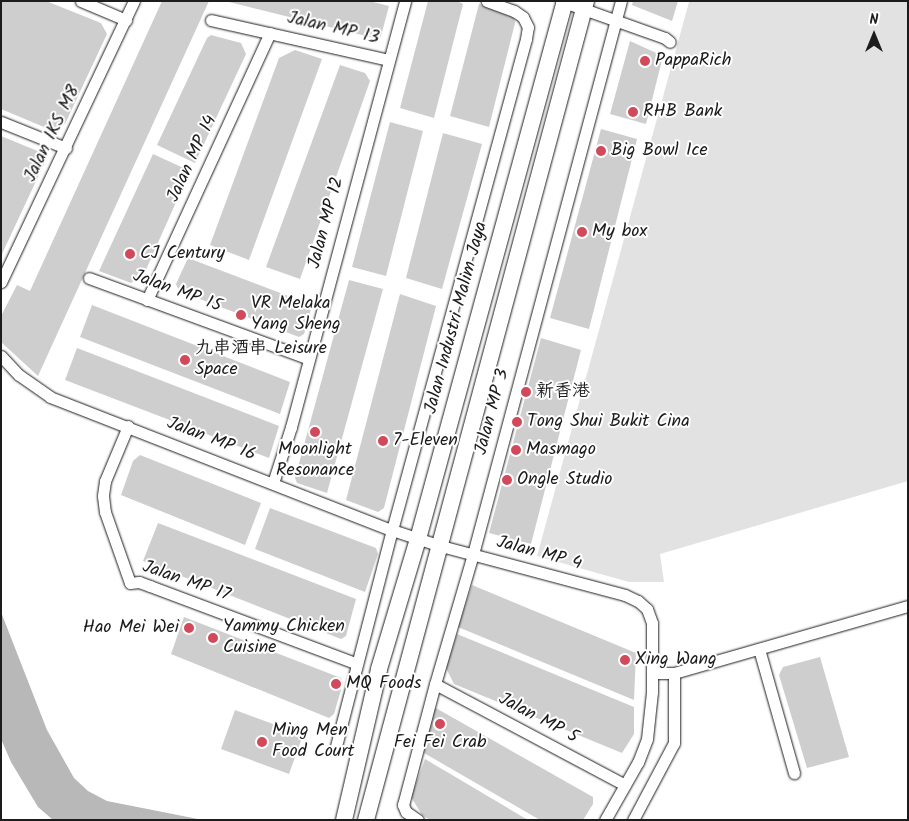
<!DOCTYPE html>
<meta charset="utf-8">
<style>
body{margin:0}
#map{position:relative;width:909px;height:821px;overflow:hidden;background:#fff;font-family:Kalam,"LXGW WenKai TC",sans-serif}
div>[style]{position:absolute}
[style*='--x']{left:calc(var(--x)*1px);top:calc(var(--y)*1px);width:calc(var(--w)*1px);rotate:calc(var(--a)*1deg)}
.green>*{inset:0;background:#e2e2e2}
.water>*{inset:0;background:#b8b8b8}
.building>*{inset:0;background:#cecece}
.roads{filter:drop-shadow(0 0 1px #1c1c1c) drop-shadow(0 0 1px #1c1c1c)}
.street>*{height:11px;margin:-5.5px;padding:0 5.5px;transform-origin:5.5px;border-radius:5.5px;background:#fff}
.secondary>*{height:16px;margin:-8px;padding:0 8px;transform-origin:8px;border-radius:8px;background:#fff}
.dots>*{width:14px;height:14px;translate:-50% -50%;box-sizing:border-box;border:2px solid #fff;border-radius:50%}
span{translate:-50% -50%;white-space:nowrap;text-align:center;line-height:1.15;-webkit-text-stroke:4px #fff;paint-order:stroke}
.street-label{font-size:18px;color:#1c1c1c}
.poi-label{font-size:18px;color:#1c1c1c}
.left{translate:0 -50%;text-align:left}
.right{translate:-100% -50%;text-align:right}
.frame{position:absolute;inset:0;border:2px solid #1c1c1c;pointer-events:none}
.north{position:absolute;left:849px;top:10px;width:50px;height:50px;-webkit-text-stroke:4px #fff;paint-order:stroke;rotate:0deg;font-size:14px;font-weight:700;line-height:20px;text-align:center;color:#1c1c1c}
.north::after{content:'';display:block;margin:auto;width:18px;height:22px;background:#1c1c1c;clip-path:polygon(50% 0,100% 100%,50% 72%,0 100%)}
</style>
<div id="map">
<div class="green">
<div style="clip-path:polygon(908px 1px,908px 481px,660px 554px,664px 582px,629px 582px,537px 556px,689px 2px)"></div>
</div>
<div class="water">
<div style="clip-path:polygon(1px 612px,47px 730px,74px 778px,88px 791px,107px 801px,203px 820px,53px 820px,38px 807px,11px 762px,1px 739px)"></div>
</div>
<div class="building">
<div style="clip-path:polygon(1px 1px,46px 1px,101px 23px,107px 34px,65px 124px,51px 130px,1px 109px)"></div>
<div style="clip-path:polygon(162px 1px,209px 1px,38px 376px,1px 342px,1px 316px,17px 285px,30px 291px)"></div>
<div style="clip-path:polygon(225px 1px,369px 1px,389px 6px,381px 36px,378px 39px)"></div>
<div style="clip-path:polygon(428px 1px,457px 1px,463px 4px,434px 118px,400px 108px)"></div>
<div style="clip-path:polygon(633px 1px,678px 1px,672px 21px,632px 5px)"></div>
<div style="clip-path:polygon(479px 4px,514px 18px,515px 23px,489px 127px,450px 116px)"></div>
<div style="clip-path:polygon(211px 35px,241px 43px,246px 54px,195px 163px,157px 145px,207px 38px)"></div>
<div style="clip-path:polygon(630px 41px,663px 56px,646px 124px,610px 114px)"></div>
<div style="clip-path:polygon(295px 50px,322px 59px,249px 260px,210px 245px,279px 58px)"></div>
<div style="clip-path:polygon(340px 65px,365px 73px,370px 81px,300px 279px,266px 267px)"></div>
<div style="clip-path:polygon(390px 122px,423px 131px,386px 276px,352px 267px)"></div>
<div style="clip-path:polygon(601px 129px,637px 139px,589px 329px,550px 318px)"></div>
<div style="clip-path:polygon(443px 133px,482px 144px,442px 289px,406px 278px)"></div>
<div style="clip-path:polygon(1px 136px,40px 152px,44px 164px,1px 256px)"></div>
<div style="clip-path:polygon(153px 154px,190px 171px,144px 274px,131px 283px,99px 271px)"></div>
<div style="clip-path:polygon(188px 258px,312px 305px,304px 334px,299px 337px,179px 291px,176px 284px)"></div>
<div style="clip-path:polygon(349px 280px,383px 289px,327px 493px,297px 483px,295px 478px)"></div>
<div style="clip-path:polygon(400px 294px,436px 306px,384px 508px,378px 512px,346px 500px)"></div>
<div style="clip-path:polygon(92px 305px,290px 382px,280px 414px,80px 337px)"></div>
<div style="clip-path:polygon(541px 338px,581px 350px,531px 544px,489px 533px)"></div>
<div style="clip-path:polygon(77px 348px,279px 426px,269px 458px,65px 380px)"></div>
<div style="clip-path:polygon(140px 455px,261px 503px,245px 545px,121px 495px,133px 461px)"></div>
<div style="clip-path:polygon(270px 508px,376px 548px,378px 554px,365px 592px,255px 549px)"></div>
<div style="clip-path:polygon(158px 523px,356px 599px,346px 636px,341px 639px,143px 561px)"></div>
<div style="clip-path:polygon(472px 585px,636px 653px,634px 700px,458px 627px)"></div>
<div style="clip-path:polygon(184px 617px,341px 678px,343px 683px,334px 714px,329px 718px,171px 654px)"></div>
<div style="clip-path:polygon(457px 634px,634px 707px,634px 734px,622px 753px,454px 684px,446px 668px)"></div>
<div style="clip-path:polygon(820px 657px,849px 757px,807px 768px,779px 675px,783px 667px)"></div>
<div style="clip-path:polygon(434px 707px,593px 797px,593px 804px,583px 820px,540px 820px,424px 753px)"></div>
<div style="clip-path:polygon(235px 710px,303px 735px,289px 774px,221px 749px)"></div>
<div style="clip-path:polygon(425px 759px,528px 820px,430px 820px,422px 815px,411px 797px)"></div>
</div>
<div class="roads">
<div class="street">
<div style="--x:81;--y:1;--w:49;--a:22.9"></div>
<div style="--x:561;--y:1;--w:110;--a:19.6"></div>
<div style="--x:665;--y:38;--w:6;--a:39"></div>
<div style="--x:211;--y:20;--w:182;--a:12.7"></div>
<div style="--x:1;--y:122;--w:70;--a:21.8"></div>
<div style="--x:89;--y:278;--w:234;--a:20.2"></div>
<div style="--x:1;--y:282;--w:311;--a:-64.7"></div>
<div style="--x:147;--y:300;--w:294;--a:-65.3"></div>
<div style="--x:1;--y:356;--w:26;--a:47"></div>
<div style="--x:19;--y:375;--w:38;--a:35"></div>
<div style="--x:50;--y:397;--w:367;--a:21.3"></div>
<div style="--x:392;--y:530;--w:52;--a:18.1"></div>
<div style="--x:441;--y:546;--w:190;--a:14.9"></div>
<div style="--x:625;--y:595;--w:14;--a:25"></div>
<div style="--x:638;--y:601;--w:12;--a:42"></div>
<div style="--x:647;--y:609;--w:15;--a:70"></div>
<div style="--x:652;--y:623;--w:69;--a:90"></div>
<div style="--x:652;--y:692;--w:47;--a:96.1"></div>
<div style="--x:647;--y:739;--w:25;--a:111"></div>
<div style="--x:638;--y:762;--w:67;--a:119.6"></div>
<div style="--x:128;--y:426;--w:60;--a:112.7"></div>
<div style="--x:105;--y:481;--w:15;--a:98"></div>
<div style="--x:103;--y:496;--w:16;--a:83"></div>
<div style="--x:105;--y:512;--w:75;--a:70.6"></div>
<div style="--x:130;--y:583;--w:9;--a:-6"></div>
<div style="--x:139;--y:582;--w:12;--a:20"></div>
<div style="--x:150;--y:586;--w:221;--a:20.6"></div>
<div style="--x:273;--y:483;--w:59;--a:-72.2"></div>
<div style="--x:291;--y:427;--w:441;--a:-75"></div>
<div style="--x:759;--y:649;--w:129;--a:74.2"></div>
<div style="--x:653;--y:673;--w:21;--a:0"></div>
<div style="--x:674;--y:673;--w:243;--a:-16"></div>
<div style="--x:435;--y:684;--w:215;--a:28"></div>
<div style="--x:336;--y:746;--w:223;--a:-75.5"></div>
<div style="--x:392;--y:530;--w:509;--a:-74.74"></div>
<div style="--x:526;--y:39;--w:12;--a:-81"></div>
<div style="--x:528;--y:27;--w:11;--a:-117"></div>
<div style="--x:523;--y:17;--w:11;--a:-146"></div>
<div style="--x:514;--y:11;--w:29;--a:-160"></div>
<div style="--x:418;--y:820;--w:14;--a:-146"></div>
<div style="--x:406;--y:812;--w:8;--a:-113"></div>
<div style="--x:403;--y:805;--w:125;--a:-75.2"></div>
<div style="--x:435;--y:684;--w:135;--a:-73.7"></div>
<div style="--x:473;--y:554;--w:572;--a:-75.02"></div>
<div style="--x:633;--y:820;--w:87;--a:-62"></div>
<div style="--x:674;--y:743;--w:70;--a:-90"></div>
</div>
<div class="secondary">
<div style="--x:344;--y:820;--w:155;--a:-76.9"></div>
<div style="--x:379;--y:669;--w:136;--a:-73.3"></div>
<div style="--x:418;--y:539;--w:558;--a:-74.72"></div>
<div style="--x:366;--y:820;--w:848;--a:-74.96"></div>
</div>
</div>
<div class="dots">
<div style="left:645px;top:61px;background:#d1495b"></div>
<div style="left:633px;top:112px;background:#d1495b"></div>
<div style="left:601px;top:151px;background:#d1495b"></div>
<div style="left:582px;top:232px;background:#d1495b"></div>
<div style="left:130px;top:254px;background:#d1495b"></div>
<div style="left:241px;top:315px;background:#d1495b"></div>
<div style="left:185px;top:360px;background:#d1495b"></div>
<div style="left:526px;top:392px;background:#d1495b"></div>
<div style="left:517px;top:422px;background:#d1495b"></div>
<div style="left:315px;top:432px;background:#d1495b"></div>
<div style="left:383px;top:441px;background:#d1495b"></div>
<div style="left:516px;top:450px;background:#d1495b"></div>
<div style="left:507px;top:480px;background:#d1495b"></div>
<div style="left:189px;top:628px;background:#d1495b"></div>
<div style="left:213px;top:638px;background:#d1495b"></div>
<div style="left:625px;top:660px;background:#d1495b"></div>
<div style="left:336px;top:684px;background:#d1495b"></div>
<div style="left:440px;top:724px;background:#d1495b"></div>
<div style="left:262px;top:742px;background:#d1495b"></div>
</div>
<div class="street-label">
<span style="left:333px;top:29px;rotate:13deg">Jalan MP 13</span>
<span style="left:53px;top:134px;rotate:-64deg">Jalan IKS M8</span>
<span style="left:193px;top:159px;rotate:-65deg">Jalan MP 14</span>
<span style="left:327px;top:223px;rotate:-75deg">Jalan MP 12</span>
<span style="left:177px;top:292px;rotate:20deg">Jalan MP 15</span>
<span style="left:457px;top:318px;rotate:-75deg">Jalan Industri Malim Jaya</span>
<span style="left:493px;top:412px;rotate:-75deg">Jalan MP 3</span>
<span style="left:211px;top:440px;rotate:21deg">Jalan MP 16</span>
<span style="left:539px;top:554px;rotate:15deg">Jalan MP 4</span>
<span style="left:186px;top:582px;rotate:19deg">Jalan MP 17</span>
<span style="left:538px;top:719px;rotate:28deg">Jalan MP 5</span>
</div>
<div class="poi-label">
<span class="left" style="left:655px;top:61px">PappaRich</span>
<span class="left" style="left:643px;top:112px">RHB Bank</span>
<span class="left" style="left:611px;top:151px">Big Bowl Ice</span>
<span class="left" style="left:592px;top:232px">My box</span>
<span class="left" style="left:140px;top:254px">CJ Century</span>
<span class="left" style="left:251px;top:315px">VR Melaka<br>Yang Sheng</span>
<span class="left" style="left:195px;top:360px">九串酒串 Leisure<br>Space</span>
<span class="left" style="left:536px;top:392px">新香港</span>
<span class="left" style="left:527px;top:422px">Tong Shui Bukit Cina</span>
<span class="left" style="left:393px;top:441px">7-Eleven</span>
<span class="left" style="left:526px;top:450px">Masmago</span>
<span style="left:315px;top:461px">Moonlight<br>Resonance</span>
<span class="left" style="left:517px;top:480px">Ongle Studio</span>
<span class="right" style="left:179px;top:628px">Hao Mei Wei</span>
<span class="left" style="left:223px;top:638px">Yammy Chicken<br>Cuisine</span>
<span class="left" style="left:635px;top:660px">Xing Wang</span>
<span class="left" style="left:346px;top:684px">MQ Foods</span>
<span class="left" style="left:272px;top:742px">Ming Men<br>Food Court</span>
<span style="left:440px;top:743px">Fei Fei Crab</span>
</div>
<div class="frame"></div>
<div class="north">N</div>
</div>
